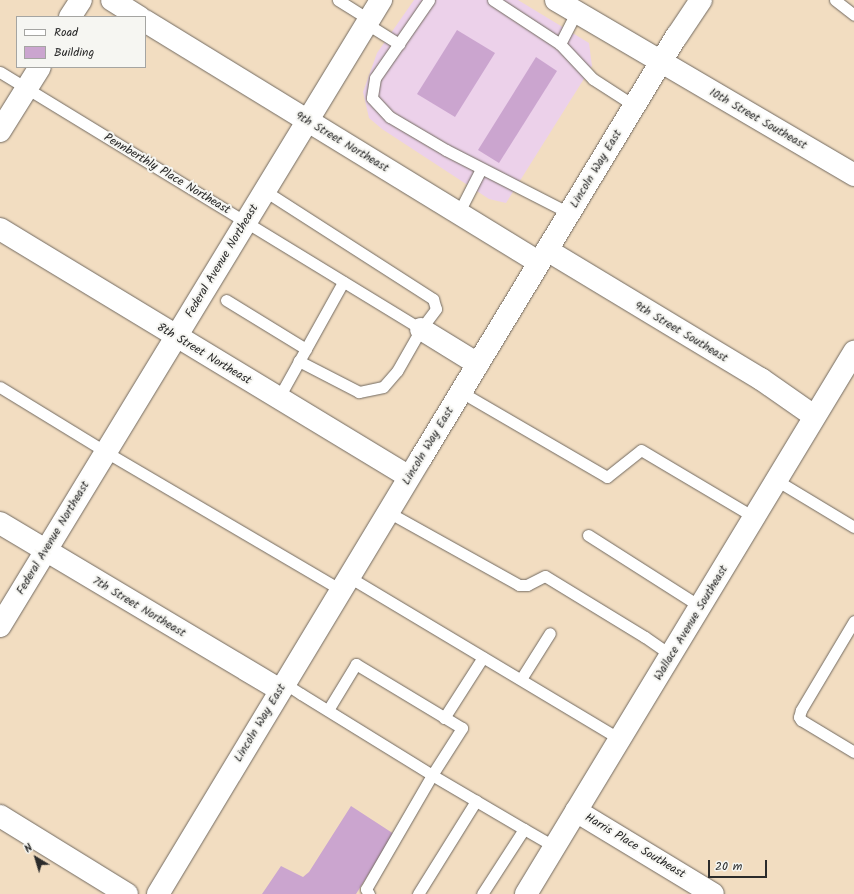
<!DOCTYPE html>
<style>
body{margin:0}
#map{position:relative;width:854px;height:894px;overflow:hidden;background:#f2ddc1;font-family:Kalam,sans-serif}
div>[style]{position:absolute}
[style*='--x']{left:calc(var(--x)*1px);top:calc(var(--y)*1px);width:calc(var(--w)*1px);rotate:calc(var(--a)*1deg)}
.built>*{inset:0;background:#ecd1ea}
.building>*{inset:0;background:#cba5cf}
.roads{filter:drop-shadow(0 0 1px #716960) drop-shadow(0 0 1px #716960)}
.lane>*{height:11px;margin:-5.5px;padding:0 5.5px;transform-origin:5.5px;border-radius:5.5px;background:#fff}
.street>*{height:22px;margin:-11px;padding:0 11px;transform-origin:11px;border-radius:11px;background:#fff}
.secondary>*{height:22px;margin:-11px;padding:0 11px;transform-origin:11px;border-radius:11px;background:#fff}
.primary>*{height:22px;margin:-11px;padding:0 11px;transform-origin:11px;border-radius:11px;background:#fff}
span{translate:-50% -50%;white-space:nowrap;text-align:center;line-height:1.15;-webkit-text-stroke:4px #f6f6f2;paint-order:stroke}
.street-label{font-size:12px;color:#2b2b2b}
.legend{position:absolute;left:16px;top:16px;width:130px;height:52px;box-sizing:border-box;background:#f6f6f2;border:1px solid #a5a5a2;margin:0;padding:5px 7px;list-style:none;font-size:12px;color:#2b2b2b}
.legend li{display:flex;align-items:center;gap:8px;height:20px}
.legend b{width:20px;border:1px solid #a5a5a2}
.north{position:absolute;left:16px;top:838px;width:40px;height:40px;-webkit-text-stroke:3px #f6f6f2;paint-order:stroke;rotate:322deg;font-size:11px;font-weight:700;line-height:16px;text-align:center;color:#2b2b2b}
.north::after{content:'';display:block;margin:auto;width:14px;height:18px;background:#2b2b2b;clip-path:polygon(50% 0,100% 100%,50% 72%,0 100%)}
.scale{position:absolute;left:708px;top:860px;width:59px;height:18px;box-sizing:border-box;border:2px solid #2b2b2b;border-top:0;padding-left:5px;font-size:12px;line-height:14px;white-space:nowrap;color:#2b2b2b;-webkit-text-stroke:3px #f6f6f2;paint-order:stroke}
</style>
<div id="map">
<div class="built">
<div style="clip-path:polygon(414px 0,518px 0,589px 43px,592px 66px,506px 203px,489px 199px,382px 129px,369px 118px,363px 92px,377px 53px)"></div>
</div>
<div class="building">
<div style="clip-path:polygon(457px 30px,495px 53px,455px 117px,417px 94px)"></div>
<div style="clip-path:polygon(536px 57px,557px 71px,499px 163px,478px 150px)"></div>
<div style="clip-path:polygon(351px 806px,394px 834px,356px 894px,262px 894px,281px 866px,303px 877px,309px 872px)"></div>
</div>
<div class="roads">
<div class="lane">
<div style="--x:338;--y:0;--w:36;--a:32"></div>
<div style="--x:429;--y:0;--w:95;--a:124.7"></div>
<div style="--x:375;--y:78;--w:20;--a:99"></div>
<div style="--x:372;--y:98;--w:26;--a:47"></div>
<div style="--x:390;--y:117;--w:65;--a:30.5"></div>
<div style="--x:446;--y:150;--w:138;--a:27.1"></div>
<div style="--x:493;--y:0;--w:80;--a:33.3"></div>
<div style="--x:560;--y:44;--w:48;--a:46.7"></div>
<div style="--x:593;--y:79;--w:50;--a:32.7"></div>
<div style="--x:835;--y:0;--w:24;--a:38"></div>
<div style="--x:367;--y:24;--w:38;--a:32"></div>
<div style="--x:560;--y:44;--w:36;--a:-63"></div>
<div style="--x:0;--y:72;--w:493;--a:31.4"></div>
<div style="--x:265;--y:191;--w:200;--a:32.7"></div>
<div style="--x:433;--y:299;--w:10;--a:73"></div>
<div style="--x:436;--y:309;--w:25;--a:127"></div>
<div style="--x:421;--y:329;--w:48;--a:119.7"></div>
<div style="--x:397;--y:371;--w:21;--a:131"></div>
<div style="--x:383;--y:387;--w:25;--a:168"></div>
<div style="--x:359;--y:392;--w:68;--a:-152.7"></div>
<div style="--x:459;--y:212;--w:48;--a:-62.9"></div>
<div style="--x:226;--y:300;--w:94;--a:31.5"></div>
<div style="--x:0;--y:387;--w:124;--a:31.5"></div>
<div style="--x:106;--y:452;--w:273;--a:30.4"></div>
<div style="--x:461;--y:392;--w:169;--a:30.2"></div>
<div style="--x:607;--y:477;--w:43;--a:-38.5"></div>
<div style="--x:641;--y:450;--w:131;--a:30.7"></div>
<div style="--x:278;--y:399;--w:134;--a:-60.9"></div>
<div style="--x:776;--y:480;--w:91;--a:31.1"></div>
<div style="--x:388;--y:512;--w:150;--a:29.1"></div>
<div style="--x:519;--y:585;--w:8;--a:0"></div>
<div style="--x:527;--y:585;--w:20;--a:-27"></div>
<div style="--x:545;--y:576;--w:117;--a:31.4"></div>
<div style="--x:645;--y:637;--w:32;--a:35"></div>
<div style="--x:588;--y:535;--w:134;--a:32.5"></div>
<div style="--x:349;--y:577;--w:316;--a:30.9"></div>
<div style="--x:854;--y:621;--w:104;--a:120.8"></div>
<div style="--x:801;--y:710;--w:7;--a:106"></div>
<div style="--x:799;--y:717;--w:4;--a:56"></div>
<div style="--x:801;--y:720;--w:62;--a:31.1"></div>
<div style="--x:521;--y:679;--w:54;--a:-57.8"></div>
<div style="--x:284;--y:683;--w:20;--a:33"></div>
<div style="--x:301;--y:694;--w:154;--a:31.7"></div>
<div style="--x:432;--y:775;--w:56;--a:-57.4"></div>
<div style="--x:462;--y:728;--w:124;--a:-148.9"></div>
<div style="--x:356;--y:664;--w:54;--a:121.3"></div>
<div style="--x:444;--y:718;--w:72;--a:-57.4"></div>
<div style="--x:524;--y:829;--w:36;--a:30"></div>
<div style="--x:369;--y:894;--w:6;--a:-121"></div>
<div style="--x:366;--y:889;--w:132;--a:-59.9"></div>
<div style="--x:432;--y:775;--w:107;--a:30.4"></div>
<div style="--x:524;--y:829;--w:77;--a:122.9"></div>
<div style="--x:418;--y:894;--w:110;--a:-58.1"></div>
</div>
<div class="street">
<div style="--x:112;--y:0;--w:32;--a:32"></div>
<div style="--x:556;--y:0;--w:346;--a:30.4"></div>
<div style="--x:70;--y:17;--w:20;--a:-57"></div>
<div style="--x:145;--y:21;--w:462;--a:31.5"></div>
<div style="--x:0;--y:131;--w:75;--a:-58"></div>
<div style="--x:547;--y:250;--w:250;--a:31.1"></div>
<div style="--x:761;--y:379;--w:65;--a:34.9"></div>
<div style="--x:421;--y:329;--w:67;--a:31.6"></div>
<div style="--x:0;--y:523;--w:326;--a:30.8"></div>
<div style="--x:0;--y:626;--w:733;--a:-58.67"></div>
<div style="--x:576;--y:811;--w:160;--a:31.2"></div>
<div style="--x:0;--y:816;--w:149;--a:31.6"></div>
<div style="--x:526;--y:894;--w:634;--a:-58.82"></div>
</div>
<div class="secondary">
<div style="--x:0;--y:229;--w:478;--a:31.2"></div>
</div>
<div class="primary">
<div style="--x:158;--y:894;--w:509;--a:-58.9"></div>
<div style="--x:421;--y:458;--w:494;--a:-58.8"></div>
<div style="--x:677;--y:36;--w:43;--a:-56.3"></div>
</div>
</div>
<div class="street-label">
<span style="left:758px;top:119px;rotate:30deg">10th Street Southeast</span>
<span style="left:342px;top:142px;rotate:31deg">9th Street Northeast</span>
<span style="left:596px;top:169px;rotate:-59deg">Lincoln Way East</span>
<span style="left:167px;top:174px;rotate:31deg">Pennberthly Place Northeast</span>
<span style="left:222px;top:261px;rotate:-59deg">Federal Avenue Northeast</span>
<span style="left:681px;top:332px;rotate:31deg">9th Street Southeast</span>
<span style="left:204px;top:354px;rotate:31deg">8th Street Northeast</span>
<span style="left:428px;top:446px;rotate:-59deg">Lincoln Way East</span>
<span style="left:53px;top:538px;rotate:-59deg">Federal Avenue Northeast</span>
<span style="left:139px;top:607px;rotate:31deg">7th Street Northeast</span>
<span style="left:691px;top:623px;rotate:-59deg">Wallace Avenue Southeast</span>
<span style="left:260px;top:723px;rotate:-59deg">Lincoln Way East</span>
<span style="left:635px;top:846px;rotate:31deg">Harris Place Southeast</span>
</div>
<ul class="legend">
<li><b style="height:5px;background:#fff"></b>Road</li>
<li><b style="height:11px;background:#cba5cf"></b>Building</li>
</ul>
<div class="north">N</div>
<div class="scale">20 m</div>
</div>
